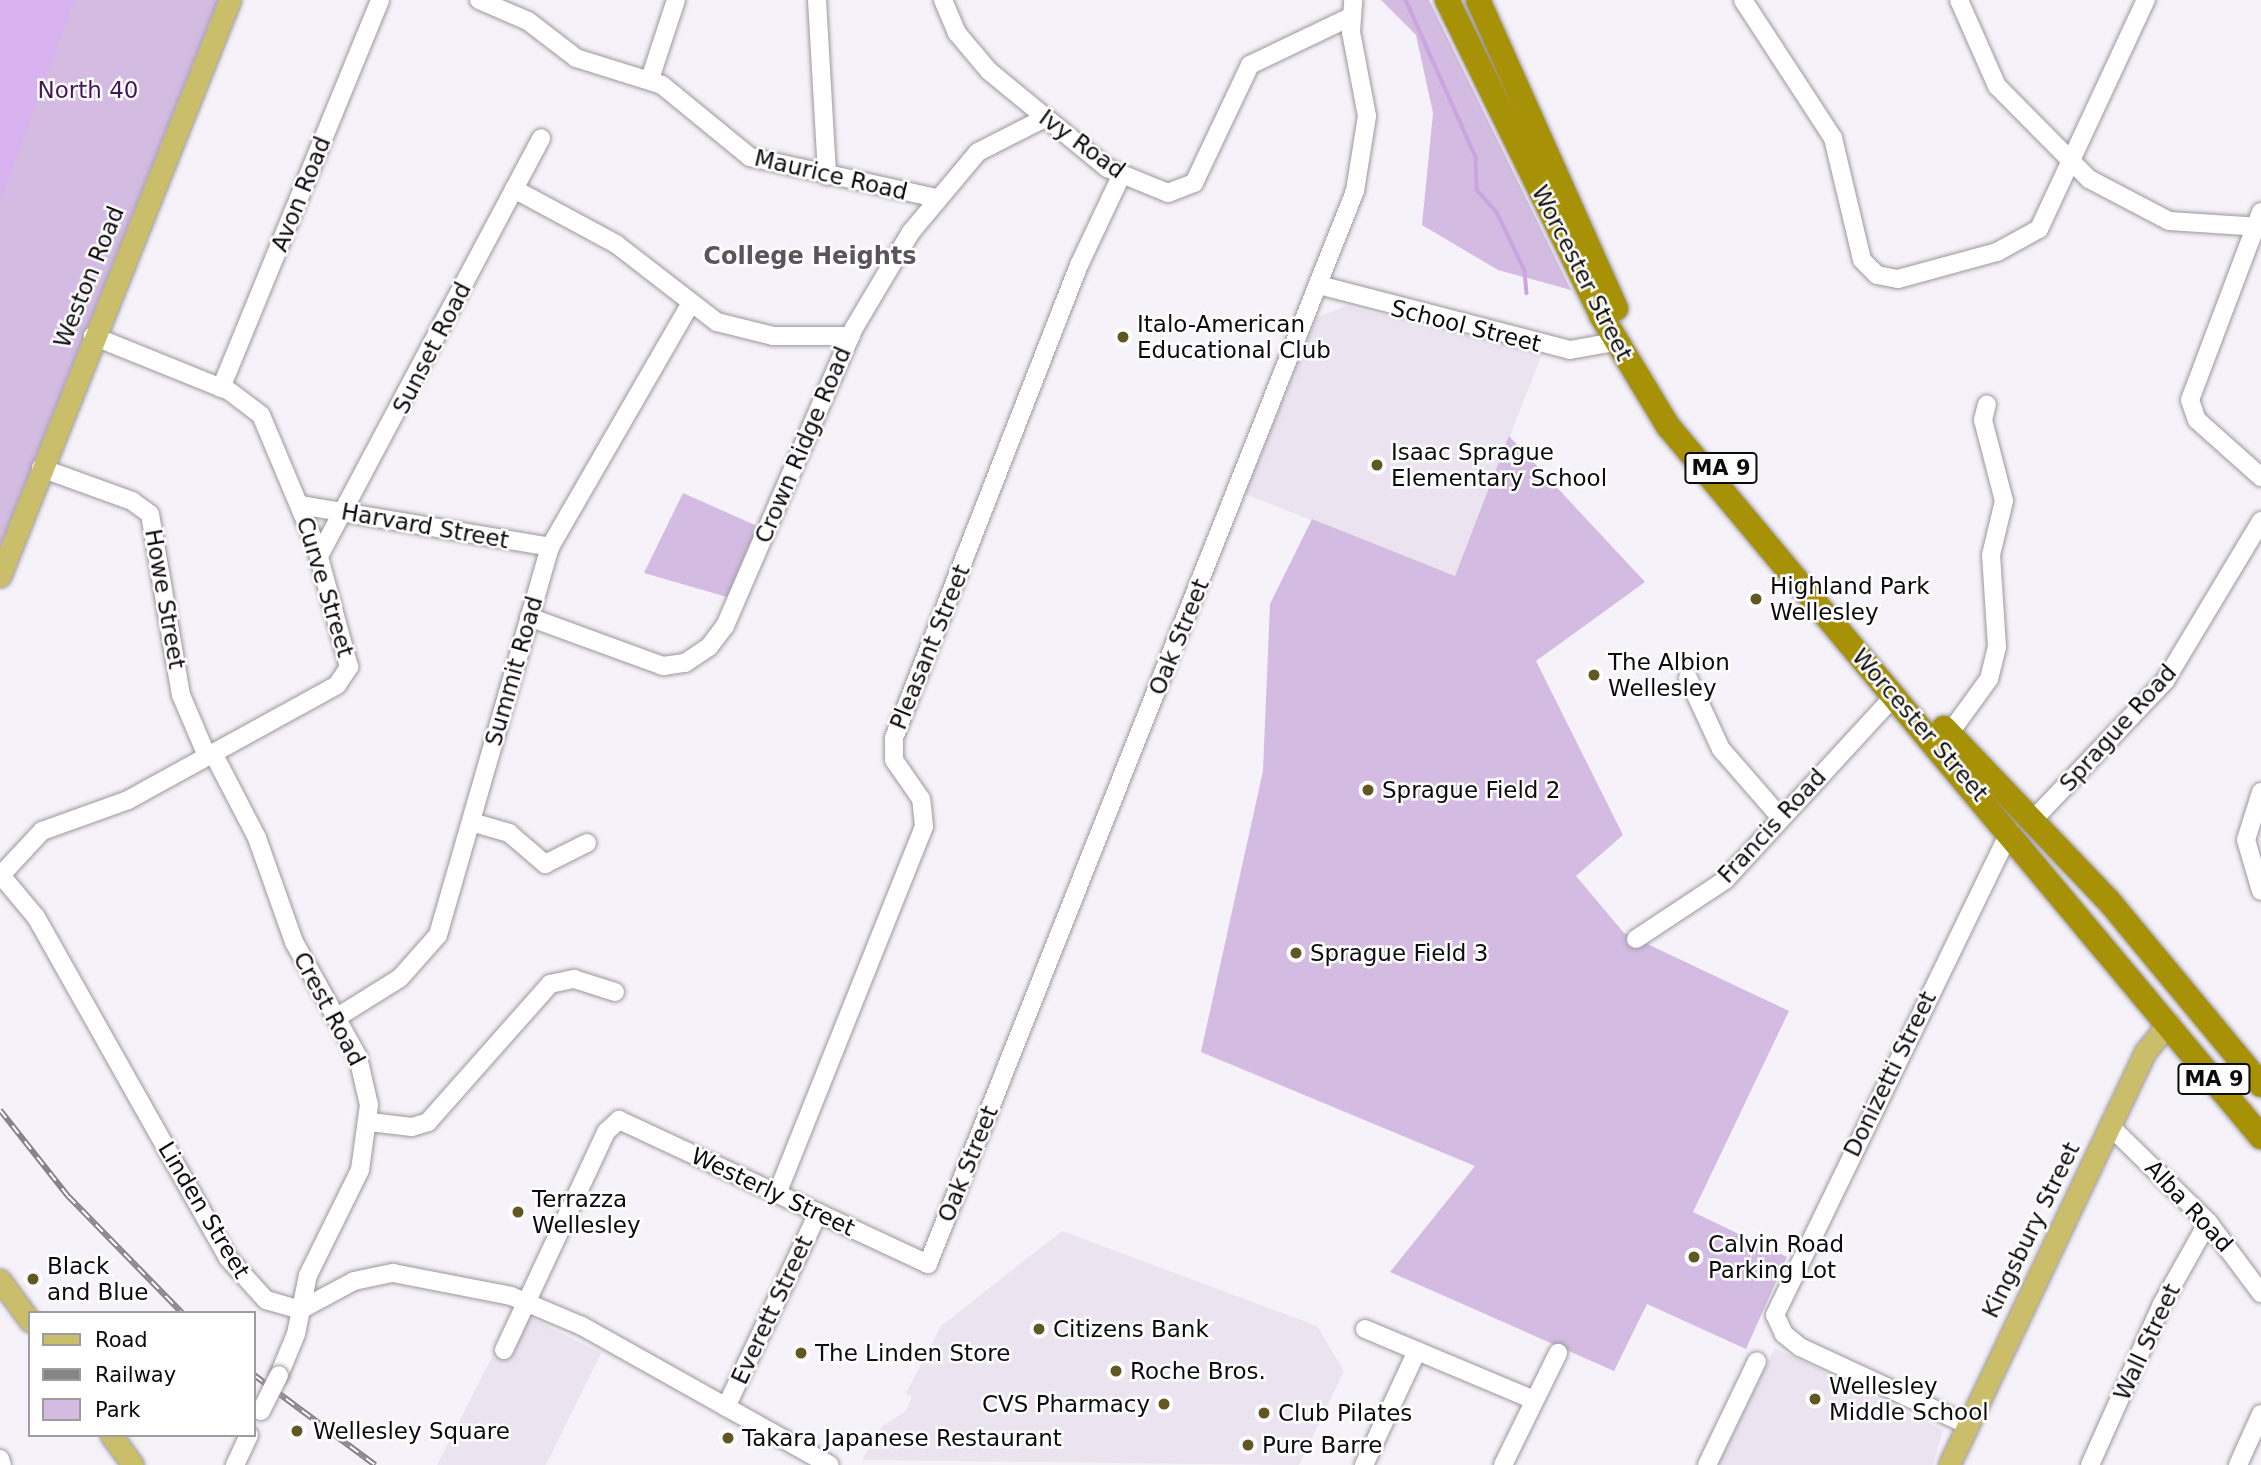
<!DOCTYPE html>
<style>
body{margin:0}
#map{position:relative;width:2261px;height:1465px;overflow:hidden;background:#f6f2f9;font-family:"DejaVu Sans",sans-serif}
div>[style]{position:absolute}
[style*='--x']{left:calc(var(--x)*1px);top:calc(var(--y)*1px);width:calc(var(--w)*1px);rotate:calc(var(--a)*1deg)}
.built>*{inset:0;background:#ebe3f0}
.green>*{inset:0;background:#d3bbe2}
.forest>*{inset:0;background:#d9b3f0}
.stream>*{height:3.5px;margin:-1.75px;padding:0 1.75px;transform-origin:1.75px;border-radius:1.75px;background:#caa5e0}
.roads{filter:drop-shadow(0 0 2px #9b979d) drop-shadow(0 0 2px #9b979d)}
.minor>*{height:18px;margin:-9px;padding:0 9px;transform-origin:9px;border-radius:9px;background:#fff}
.major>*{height:21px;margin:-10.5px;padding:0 10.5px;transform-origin:10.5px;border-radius:10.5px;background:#cabe6a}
.highway>*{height:24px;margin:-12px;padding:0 12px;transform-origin:12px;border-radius:12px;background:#a79207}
.rail>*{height:6px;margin-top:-3px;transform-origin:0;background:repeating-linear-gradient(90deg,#fff 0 10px,#878489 0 20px);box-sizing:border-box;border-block:2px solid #878489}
.bridges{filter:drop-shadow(0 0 2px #9b979d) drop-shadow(0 0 2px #9b979d)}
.minor-bridge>*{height:18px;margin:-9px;padding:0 9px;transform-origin:9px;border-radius:9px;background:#fff}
.dots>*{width:19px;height:19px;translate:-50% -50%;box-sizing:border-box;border:4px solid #fff;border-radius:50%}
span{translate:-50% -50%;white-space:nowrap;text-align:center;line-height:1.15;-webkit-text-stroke:5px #fff;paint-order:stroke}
.shield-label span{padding:2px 5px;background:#fff;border:2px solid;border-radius:5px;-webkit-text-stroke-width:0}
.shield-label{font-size:21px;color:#0c0b0d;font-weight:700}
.park-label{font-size:23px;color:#45165c}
.street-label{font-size:23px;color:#0c0b0d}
.poi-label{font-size:23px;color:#0c0b0d}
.left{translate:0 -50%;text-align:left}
.right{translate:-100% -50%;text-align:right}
.neighbourhood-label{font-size:24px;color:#58555b;font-weight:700}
.legend{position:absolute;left:28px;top:1311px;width:228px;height:126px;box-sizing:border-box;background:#fff;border:2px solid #9e9d9e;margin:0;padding:9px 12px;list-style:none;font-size:21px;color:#0c0b0d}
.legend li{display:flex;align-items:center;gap:14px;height:35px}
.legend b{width:35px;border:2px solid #9e9d9e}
</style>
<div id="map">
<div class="built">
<div style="clip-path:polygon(1346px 306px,1542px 354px,1455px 576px,1245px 494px,1317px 317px)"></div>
<div style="clip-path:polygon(1062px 1231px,1317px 1326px,1344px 1371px,1299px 1465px,862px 1460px,882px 1426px,905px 1412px,912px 1397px,906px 1393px,941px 1326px)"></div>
<div style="clip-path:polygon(525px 1315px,601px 1353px,546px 1465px,437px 1465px,499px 1343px)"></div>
<div style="clip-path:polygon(1775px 1348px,1943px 1430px,1933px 1465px,1718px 1465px)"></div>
</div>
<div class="green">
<div style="clip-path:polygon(0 0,218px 0,0 546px)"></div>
<div style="clip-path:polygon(1381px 0,1429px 0,1571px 290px,1498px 270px,1422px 225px,1433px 113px,1416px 35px)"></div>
<div style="clip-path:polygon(1509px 436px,1645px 582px,1536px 661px,1623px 835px,1576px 876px,1624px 933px,1789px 1011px,1693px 1212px,1787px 1257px,1746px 1349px,1647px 1304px,1614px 1371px,1390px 1272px,1475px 1166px,1201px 1052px,1263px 771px,1270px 604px,1312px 519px,1455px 576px)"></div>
<div style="clip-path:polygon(683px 493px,757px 526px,727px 597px,644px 573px)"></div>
</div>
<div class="forest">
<div style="clip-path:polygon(0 0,75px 0,0 202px)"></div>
</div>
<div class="stream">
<div style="--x:1406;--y:0;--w:172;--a:66"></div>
<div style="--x:1476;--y:157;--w:33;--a:88"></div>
<div style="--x:1477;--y:190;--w:30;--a:48"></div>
<div style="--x:1497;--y:212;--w:65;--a:64.6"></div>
<div style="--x:1525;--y:271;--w:22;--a:85"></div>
</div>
<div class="roads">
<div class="minor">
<div style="--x:479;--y:0;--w:53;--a:23.2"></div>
<div style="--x:528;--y:21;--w:61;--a:37.6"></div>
<div style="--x:576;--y:58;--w:90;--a:17.4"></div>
<div style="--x:662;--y:85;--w:114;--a:39.3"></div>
<div style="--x:750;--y:157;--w:190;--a:12.4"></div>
<div style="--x:817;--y:0;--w:176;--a:86.7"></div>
<div style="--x:943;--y:0;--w:36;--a:67"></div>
<div style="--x:957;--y:33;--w:50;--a:49.9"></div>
<div style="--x:989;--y:71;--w:153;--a:39.4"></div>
<div style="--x:1107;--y:168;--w:66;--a:22.3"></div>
<div style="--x:1168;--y:193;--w:28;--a:-21"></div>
<div style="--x:1194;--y:183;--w:131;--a:-64.6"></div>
<div style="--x:1250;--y:65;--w:111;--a:-25.6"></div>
<div style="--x:1743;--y:0;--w:165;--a:56.9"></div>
<div style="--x:1833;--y:138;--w:125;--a:76.6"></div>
<div style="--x:1862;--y:260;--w:21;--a:45"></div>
<div style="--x:1877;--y:275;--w:21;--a:11"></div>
<div style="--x:1898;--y:279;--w:103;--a:-15.3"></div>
<div style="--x:1997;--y:252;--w:48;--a:-28.7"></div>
<div style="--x:2039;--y:229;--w:253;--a:-65"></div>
<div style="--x:1959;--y:0;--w:94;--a:66.2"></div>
<div style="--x:1997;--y:86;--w:131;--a:45.3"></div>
<div style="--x:2089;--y:179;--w:90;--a:27.7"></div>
<div style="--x:2169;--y:221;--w:92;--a:3.7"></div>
<div style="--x:650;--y:79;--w:83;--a:-71.8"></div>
<div style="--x:514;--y:189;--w:116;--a:28.3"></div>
<div style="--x:616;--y:244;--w:128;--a:37.7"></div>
<div style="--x:717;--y:322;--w:58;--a:14"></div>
<div style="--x:773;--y:336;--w:78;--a:0"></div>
<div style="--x:2261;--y:212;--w:201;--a:110.7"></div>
<div style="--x:2190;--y:400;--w:21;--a:71"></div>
<div style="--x:2197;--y:420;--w:86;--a:41.7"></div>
<div style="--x:1319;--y:285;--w:259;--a:14.5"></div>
<div style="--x:1570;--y:350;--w:46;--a:-10.1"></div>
<div style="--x:221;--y:388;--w:419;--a:-67.7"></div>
<div style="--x:41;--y:468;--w:97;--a:19.9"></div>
<div style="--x:132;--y:501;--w:22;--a:36"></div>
<div style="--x:150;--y:514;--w:184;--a:80.3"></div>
<div style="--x:181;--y:695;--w:66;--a:66.9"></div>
<div style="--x:300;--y:505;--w:254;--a:9.5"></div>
<div style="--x:319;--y:556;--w:473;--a:-62"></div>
<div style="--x:529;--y:617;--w:143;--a:20.1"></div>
<div style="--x:663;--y:666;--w:22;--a:-8"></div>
<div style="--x:685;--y:663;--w:29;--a:-34"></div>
<div style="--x:709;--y:647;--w:26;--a:-53"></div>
<div style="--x:725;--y:626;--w:325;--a:-66.6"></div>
<div style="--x:854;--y:328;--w:112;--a:-59.3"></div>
<div style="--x:911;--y:232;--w:104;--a:-50.1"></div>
<div style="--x:978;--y:152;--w:75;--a:-26.9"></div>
<div style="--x:1688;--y:678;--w:78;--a:65.1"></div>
<div style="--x:1721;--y:749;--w:91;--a:49"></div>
<div style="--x:1949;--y:734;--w:68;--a:-54"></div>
<div style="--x:1989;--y:679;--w:33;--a:-76"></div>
<div style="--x:1997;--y:647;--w:92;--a:-93.7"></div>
<div style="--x:1991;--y:555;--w:56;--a:-76.5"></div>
<div style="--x:2004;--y:501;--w:84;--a:-104.5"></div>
<div style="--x:1983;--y:420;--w:16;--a:-76"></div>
<div style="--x:213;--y:753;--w:96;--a:62.6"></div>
<div style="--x:257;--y:838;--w:110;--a:70.4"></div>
<div style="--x:294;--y:942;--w:132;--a:60.9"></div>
<div style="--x:358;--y:1057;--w:49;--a:77.1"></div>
<div style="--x:369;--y:1105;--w:66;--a:97.9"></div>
<div style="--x:360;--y:1170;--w:117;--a:116.3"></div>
<div style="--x:308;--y:1275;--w:60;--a:101.5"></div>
<div style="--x:296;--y:1334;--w:44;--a:112.5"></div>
<div style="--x:2261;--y:792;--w:50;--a:107.4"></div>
<div style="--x:2246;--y:840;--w:53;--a:73.6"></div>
<div style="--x:2033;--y:820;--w:192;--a:-46.5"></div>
<div style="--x:2165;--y:681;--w:187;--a:-59"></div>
<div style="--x:471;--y:822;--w:40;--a:16"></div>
<div style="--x:509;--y:833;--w:48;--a:40.7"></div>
<div style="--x:545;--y:864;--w:47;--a:-26.6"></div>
<div style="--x:0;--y:874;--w:56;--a:50.1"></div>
<div style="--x:36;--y:917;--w:391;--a:60.6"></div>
<div style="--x:228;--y:1258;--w:57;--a:47.9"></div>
<div style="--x:266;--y:1300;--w:35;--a:16"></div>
<div style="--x:300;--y:1310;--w:61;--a:-28.2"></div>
<div style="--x:354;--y:1281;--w:40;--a:-12"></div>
<div style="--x:393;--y:1273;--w:120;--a:11"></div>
<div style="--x:511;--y:1296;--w:77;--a:22.9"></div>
<div style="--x:582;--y:1326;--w:284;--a:29.3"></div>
<div style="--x:1;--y:875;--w:60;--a:-47"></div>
<div style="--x:42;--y:831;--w:91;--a:-19.8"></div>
<div style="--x:128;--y:800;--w:239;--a:-28.8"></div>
<div style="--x:337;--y:685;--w:22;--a:-56"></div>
<div style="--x:349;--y:667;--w:125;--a:-105.3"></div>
<div style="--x:316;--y:546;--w:142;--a:-112.8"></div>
<div style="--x:261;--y:415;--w:40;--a:-143"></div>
<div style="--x:229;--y:391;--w:147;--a:-158"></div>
<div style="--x:1636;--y:939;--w:107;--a:-33.5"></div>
<div style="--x:1725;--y:880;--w:250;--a:-47.4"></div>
<div style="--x:336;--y:1018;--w:75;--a:-32"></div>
<div style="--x:400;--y:978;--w:57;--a:-48.5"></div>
<div style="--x:438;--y:935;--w:404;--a:-73.9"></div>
<div style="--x:550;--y:547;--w:278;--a:-60"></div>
<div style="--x:370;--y:1122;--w:42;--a:6.8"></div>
<div style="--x:412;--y:1127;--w:17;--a:-17"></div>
<div style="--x:428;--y:1122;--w:184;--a:-48.5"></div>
<div style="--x:550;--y:984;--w:25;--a:-12"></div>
<div style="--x:574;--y:979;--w:43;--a:17.6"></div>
<div style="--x:2110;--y:1126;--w:137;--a:44.4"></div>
<div style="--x:2208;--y:1222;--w:89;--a:53.3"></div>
<div style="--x:777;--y:1194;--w:396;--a:-68.2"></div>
<div style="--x:924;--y:826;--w:27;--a:-96"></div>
<div style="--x:921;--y:799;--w:47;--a:-124.7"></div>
<div style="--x:894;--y:760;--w:22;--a:-90"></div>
<div style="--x:894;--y:738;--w:508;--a:-68.64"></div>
<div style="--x:1079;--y:265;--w:98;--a:-64.7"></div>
<div style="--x:1365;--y:1329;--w:183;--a:22.8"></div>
<div style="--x:504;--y:1350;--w:241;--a:-64.9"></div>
<div style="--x:606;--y:1132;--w:18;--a:-43"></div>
<div style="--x:619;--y:1120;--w:341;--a:25"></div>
<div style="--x:928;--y:1264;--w:1155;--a:-68.3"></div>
<div style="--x:1355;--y:191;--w:76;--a:-80.9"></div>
<div style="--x:1367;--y:116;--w:86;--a:-100.8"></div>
<div style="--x:1351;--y:32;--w:32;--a:-86"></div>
<div style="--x:726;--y:1407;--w:215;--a:-64.6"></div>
<div style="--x:1968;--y:1425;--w:185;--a:-155.1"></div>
<div style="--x:1800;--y:1347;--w:21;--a:-141"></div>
<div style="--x:1784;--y:1334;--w:21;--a:-115"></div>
<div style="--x:1775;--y:1315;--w:538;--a:-64.1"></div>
<div style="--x:0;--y:1459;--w:6;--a:72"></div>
<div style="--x:235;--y:1465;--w:33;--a:-65"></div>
<div style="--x:1364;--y:1465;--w:126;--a:-65.1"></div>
<div style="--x:1503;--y:1465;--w:125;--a:-63.8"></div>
<div style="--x:1707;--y:1465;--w:115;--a:-64.3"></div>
<div style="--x:2090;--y:1465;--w:176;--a:-65.9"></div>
<div style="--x:2162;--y:1304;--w:94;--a:-60.7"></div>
<div style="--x:2238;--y:1465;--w:56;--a:-65.7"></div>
</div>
<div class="major">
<div style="--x:0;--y:576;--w:620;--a:-68.23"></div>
<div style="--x:0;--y:1280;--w:51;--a:53.8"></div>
<div style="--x:111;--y:1435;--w:37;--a:54"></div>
<div style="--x:1949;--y:1465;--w:458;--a:-64.6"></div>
<div style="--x:2146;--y:1051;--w:36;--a:-51"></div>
</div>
<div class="highway">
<div style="--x:1447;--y:0;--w:351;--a:63.9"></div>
<div style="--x:1601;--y:315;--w:130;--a:58.9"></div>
<div style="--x:1668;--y:426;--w:926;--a:50.17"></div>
<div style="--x:1478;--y:0;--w:338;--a:65.9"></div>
<div style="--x:1944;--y:728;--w:238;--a:46.4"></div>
<div style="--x:2108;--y:900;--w:240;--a:50.4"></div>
</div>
</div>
<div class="rail">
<div style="--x:0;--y:1110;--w:110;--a:51.7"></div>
<div style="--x:68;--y:1196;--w:163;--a:45.7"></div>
<div style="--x:254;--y:1375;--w:151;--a:36.6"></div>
</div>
<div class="bridges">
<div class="minor-bridge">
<div style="--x:261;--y:1411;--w:40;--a:-63.4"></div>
</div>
</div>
<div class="dots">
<div style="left:1123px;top:337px;background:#615723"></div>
<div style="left:1377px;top:465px;background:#615723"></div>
<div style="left:1756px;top:599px;background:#615723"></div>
<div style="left:1594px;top:675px;background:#615723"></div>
<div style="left:1368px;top:790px;background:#615723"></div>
<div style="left:1296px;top:953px;background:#615723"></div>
<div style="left:518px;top:1212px;background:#615723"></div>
<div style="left:1694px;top:1257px;background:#615723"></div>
<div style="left:33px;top:1279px;background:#615723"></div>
<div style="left:1039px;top:1329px;background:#615723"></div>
<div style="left:801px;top:1353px;background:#615723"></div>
<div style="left:1116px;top:1371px;background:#615723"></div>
<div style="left:1815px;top:1399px;background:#615723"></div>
<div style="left:1164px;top:1404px;background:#615723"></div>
<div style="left:1264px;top:1413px;background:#615723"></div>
<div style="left:297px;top:1431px;background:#615723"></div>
<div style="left:728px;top:1438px;background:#615723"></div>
<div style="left:1248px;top:1445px;background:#615723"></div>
</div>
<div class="shield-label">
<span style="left:1721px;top:468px">MA 9</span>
<span style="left:2214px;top:1079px">MA 9</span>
</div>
<div class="park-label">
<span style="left:88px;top:90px">North 40</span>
</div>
<div class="street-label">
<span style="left:1082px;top:144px;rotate:36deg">Ivy Road</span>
<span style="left:831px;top:175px;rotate:13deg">Maurice Road</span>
<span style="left:301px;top:194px;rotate:-68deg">Avon Road</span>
<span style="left:1582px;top:273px;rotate:63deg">Worcester Street</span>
<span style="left:89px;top:277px;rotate:-68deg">Weston Road</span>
<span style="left:1466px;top:326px;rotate:14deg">School Street</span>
<span style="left:432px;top:348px;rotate:-63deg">Sunset Road</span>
<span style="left:803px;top:445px;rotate:-67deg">Crown Ridge Road</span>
<span style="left:425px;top:526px;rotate:10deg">Harvard Street</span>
<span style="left:325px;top:587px;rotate:73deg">Curve Street</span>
<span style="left:165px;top:599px;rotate:80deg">Howe Street</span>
<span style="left:1179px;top:637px;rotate:-68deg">Oak Street</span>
<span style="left:930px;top:647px;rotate:-68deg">Pleasant Street</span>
<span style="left:514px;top:671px;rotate:-74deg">Summit Road</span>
<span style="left:1920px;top:725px;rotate:49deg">Worcester Street</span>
<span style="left:2118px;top:728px;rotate:-48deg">Sprague Road</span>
<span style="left:1772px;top:826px;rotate:-47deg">Francis Road</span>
<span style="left:329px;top:1009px;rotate:62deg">Crest Road</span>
<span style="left:1890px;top:1074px;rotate:-64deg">Donizetti Street</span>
<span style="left:968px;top:1164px;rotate:-68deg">Oak Street</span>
<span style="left:773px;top:1192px;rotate:25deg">Westerly Street</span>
<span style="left:2189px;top:1206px;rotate:47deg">Alba Road</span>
<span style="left:204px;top:1210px;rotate:59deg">Linden Street</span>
<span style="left:2031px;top:1230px;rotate:-64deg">Kingsbury Street</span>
<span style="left:772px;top:1310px;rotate:-65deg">Everett Street</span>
<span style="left:2147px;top:1342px;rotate:-65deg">Wall Street</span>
</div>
<div class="poi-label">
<span class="left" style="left:1137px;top:337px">Italo-American<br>Educational Club</span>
<span class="left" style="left:1391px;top:465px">Isaac Sprague<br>Elementary School</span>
<span class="left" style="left:1770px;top:599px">Highland Park<br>Wellesley</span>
<span class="left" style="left:1608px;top:675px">The Albion<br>Wellesley</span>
<span class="left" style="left:1382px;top:790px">Sprague Field 2</span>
<span class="left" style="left:1310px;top:953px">Sprague Field 3</span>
<span class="left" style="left:532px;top:1212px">Terrazza<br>Wellesley</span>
<span class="left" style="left:1708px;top:1257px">Calvin Road<br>Parking Lot</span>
<span class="left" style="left:47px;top:1279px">Black<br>and Blue</span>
<span class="left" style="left:1053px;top:1329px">Citizens Bank</span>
<span class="left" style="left:815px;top:1353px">The Linden Store</span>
<span class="left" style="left:1130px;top:1371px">Roche Bros.</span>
<span class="left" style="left:1829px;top:1399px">Wellesley<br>Middle School</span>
<span class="right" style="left:1150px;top:1404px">CVS Pharmacy</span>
<span class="left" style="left:1278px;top:1413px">Club Pilates</span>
<span class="left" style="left:313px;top:1431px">Wellesley Square</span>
<span class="left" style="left:742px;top:1438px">Takara Japanese Restaurant</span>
<span class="left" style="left:1262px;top:1445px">Pure Barre</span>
</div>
<div class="neighbourhood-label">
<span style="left:810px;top:257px">College Heights</span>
</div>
<ul class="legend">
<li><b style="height:9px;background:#cabe6a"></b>Road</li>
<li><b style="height:9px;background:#878489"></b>Railway</li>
<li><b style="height:19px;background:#d3bbe2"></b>Park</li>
</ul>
</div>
